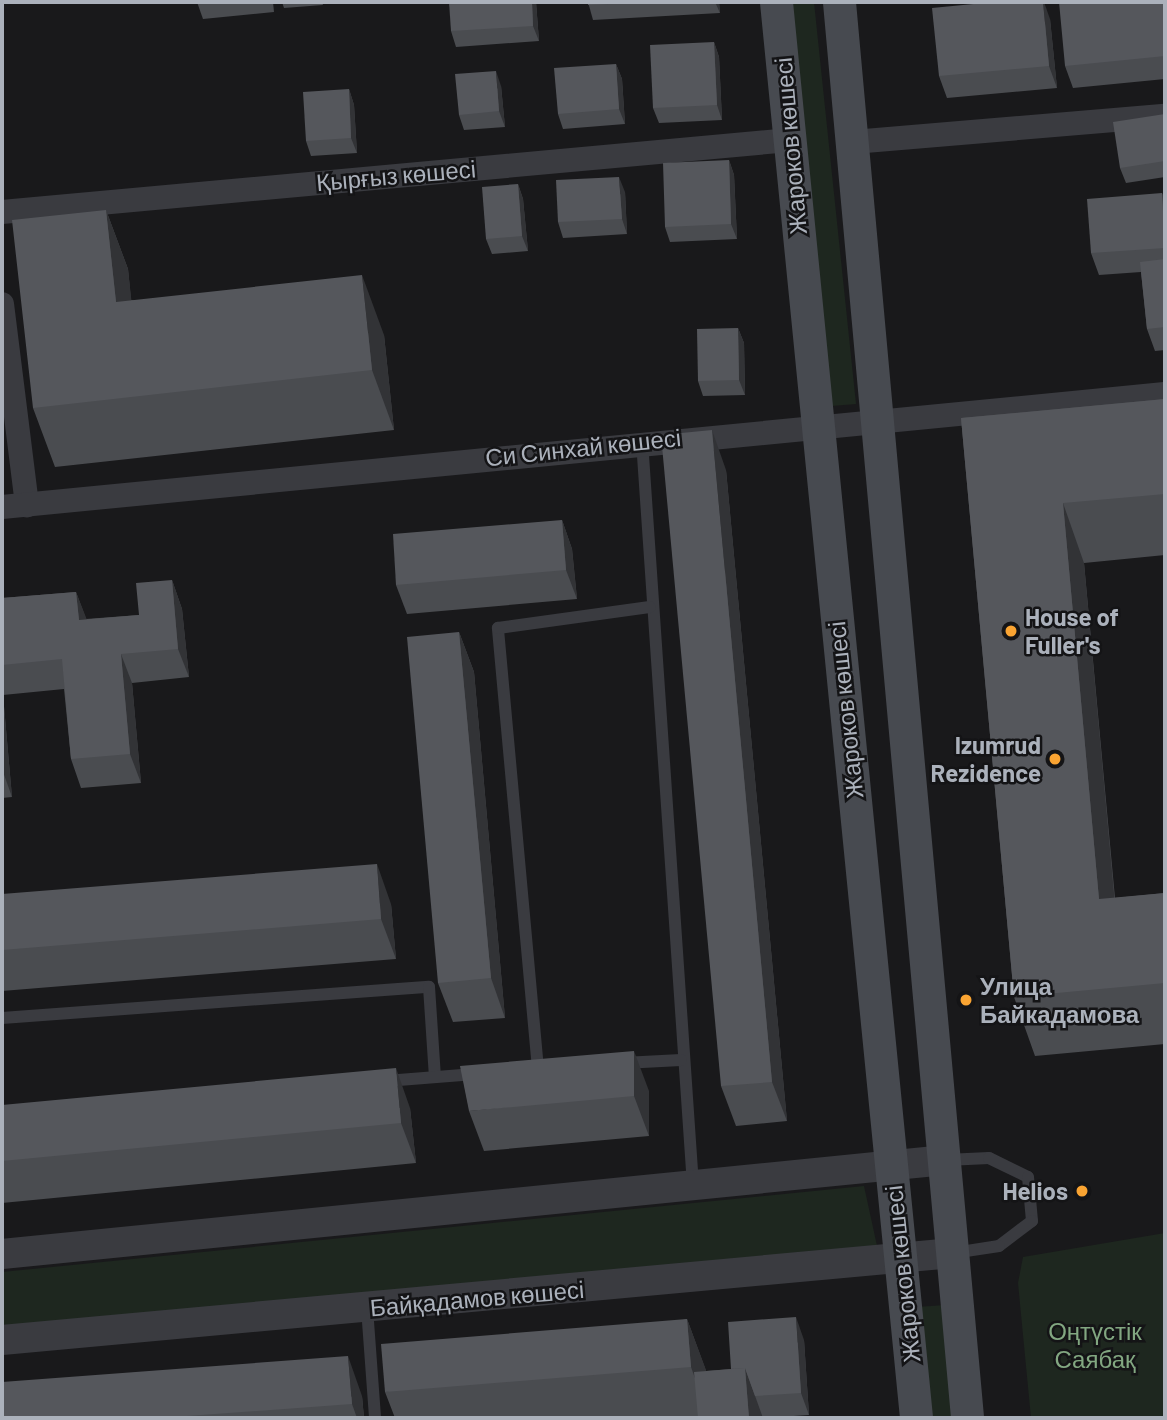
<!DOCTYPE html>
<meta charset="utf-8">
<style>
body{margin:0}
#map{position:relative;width:1167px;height:1420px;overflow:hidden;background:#19191b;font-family:Barlow,sans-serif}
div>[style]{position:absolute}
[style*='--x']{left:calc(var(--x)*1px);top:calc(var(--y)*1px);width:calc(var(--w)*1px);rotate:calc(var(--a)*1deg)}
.green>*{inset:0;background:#1e271f}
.service>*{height:12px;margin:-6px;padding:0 6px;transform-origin:6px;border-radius:6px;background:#3a3b40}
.minor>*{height:24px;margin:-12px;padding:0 12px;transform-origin:12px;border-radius:12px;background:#3a3b40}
.tertiary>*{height:30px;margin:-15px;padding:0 15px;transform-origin:15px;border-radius:15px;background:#3a3b40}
.secondary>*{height:33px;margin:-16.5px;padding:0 16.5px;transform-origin:16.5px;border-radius:16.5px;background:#474a50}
.wall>*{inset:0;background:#4a4c50}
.shaded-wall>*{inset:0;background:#323336}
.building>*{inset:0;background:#55575c}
.dots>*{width:19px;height:19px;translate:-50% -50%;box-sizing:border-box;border:4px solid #141416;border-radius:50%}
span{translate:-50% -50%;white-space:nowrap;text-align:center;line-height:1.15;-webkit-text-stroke:5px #141416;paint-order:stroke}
.street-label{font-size:24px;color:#abb1bb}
.poi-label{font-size:24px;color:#abb1bb;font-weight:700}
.left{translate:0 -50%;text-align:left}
.right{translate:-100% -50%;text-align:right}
.park-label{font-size:24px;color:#82a781}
.frame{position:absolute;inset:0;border:4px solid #abb1bb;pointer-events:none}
</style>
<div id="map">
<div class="green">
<div style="clip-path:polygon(788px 2px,814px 2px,856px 404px,831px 406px)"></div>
<div style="clip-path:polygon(864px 1186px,879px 1255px,2px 1332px,2px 1272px)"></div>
<div style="clip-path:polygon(1165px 1233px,1165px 1418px,1031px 1418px,1018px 1283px,1023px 1257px)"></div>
<div style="clip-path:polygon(945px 1305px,955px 1418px,927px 1418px,917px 1307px)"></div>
</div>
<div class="service">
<div style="--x:642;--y:441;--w:746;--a:86.08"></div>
<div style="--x:2;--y:1018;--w:428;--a:-4.2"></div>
<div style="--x:429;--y:987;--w:90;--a:86.2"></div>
<div style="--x:623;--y:1063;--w:58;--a:-3"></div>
<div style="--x:538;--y:1069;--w:443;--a:-95.2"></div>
<div style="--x:498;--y:628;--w:153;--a:-7.9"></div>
<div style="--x:386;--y:1081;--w:89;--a:-4.5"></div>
<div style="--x:946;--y:1160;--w:43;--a:-2.7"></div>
<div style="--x:989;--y:1158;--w:43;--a:26"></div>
<div style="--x:1028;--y:1177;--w:44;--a:84.8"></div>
<div style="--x:1032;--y:1221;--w:41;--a:142.9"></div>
<div style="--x:999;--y:1246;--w:47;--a:171.3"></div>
<div style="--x:367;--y:1308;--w:110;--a:85.8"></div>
</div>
<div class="minor">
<div style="--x:853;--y:142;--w:313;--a:-4.8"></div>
<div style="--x:2;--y:212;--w:791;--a:-5.22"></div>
<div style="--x:2;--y:304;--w:203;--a:82.9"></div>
<div style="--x:2;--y:507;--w:1168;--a:-5.55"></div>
</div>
<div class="tertiary">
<div style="--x:2;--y:1254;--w:948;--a:-5.69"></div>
<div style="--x:2;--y:1340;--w:955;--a:-5.23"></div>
</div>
<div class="secondary">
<div style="--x:776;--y:2;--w:1423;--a:84.35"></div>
<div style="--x:839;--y:2;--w:1422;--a:84.83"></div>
</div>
<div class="wall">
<div style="clip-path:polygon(197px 2px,273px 2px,274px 12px,203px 19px)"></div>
<div style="clip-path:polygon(282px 2px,322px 2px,323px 5px,284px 8px)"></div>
<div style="clip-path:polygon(536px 2px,539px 41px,456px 47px,451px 31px)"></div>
<div style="clip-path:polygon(588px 2px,719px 2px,720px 13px,593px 20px)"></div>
<div style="clip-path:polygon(1165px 2px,1165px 79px,1073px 88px,1065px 66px)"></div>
<div style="clip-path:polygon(1050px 19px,1057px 88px,947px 98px,939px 76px)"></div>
<div style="clip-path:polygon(714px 42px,719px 57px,722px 120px,659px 123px,653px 108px)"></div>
<div style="clip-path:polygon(616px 64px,622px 79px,625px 124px,563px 129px,558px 114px)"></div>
<div style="clip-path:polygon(501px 86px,505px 127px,464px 130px,459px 115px)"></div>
<div style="clip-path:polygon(349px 89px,354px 105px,357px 153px,311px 156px,306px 141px)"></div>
<div style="clip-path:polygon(1165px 114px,1165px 177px,1126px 183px,1120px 168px)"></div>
<div style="clip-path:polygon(729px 160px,734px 175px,737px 239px,670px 242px,665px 227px)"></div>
<div style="clip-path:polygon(518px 184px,523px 199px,528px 251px,492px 254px,486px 239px)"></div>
<div style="clip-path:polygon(625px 192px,627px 234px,563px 238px,558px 222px)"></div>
<div style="clip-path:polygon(1162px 193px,1165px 201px,1165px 350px,1155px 351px,1147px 329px,1141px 272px,1099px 275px,1091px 253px)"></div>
<div style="clip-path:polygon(106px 210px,128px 269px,131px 300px,384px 335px,394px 430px,55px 467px,33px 408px)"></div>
<div style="clip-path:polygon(738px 328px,744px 343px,745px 395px,703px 396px,698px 381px)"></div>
<div style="clip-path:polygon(1165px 399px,1165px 555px,1084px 563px,1115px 898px,1165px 893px,1165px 1044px,1035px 1056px,1014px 997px,961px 418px)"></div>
<div style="clip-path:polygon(726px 470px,787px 1121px,736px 1126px,721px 1086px)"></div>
<div style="clip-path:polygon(562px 520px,572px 549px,577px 599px,407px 614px,396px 585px)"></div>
<div style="clip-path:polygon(172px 580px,182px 609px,189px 677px,132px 683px,141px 783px,81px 788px,71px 759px,64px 689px,3px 695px,12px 797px,2px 798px,2px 598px,76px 592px,86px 619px,139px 615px)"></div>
<div style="clip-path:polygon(459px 632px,474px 672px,505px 1018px,453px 1022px,438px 983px)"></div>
<div style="clip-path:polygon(2px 894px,391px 904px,396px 959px,2px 991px)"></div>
<div style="clip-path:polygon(649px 1091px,649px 1136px,484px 1151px,469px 1111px)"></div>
<div style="clip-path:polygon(2px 1105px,410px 1108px,416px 1163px,2px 1203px)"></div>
<div style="clip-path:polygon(687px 1319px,706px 1371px,731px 1369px,804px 1340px,809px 1415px,763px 1418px,395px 1418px,385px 1392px)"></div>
<div style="clip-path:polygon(362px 1396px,364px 1418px,2px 1418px)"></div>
</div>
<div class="shaded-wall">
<div style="clip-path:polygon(532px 2px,536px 2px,539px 41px,533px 26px)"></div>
<div style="clip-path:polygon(715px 2px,719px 2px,720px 13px)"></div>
<div style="clip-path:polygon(1043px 2px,1044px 2px,1050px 19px,1057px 88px,1049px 66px)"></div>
<div style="clip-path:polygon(714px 42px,719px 57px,722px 120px,717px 105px)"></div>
<div style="clip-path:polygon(616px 64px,622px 79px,625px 124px,619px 109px)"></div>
<div style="clip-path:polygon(496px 71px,501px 86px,505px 127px,499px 111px)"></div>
<div style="clip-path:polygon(349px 89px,354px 105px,357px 153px,351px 138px)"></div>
<div style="clip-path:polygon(729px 160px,734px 175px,737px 239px,731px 224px)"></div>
<div style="clip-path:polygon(619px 177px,625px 192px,627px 234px,622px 219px)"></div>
<div style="clip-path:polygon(518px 184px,523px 199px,528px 251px,522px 236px)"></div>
<div style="clip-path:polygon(1162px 193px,1165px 201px,1165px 233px)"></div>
<div style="clip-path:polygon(106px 210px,128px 269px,138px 361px,116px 302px)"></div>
<div style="clip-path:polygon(362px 275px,384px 335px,394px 430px,372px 370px)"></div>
<div style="clip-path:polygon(738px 328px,744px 343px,745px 395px,739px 380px)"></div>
<div style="clip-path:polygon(712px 430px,726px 470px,787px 1121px,772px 1082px)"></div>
<div style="clip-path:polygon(1063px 503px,1084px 563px,1120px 959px,1099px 899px)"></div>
<div style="clip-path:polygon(562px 520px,572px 549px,577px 599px,566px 570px)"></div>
<div style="clip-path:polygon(172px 580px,182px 609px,189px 677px,178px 649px)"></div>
<div style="clip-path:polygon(76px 592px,87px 620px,79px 620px)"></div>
<div style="clip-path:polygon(459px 632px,474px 672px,505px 1018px,491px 978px)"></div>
<div style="clip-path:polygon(121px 654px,132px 683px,141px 783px,130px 754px)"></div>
<div style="clip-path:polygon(2px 692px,3px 695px,12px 797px,2px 769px)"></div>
<div style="clip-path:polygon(377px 864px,391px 904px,396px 959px,381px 919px)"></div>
<div style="clip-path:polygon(634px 1051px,649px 1091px,649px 1136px,634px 1096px)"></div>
<div style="clip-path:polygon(396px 1068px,410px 1108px,416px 1163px,401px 1123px)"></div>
<div style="clip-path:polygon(796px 1317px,804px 1340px,809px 1415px,801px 1393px)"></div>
<div style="clip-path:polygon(687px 1319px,706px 1370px,709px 1418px,691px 1367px)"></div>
<div style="clip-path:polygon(348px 1356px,362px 1396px,364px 1418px,357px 1418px,352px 1404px)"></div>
<div style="clip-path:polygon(745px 1368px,763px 1418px,749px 1418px)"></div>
</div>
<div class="building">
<div style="clip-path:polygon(197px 2px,218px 2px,197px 4px)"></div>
<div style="clip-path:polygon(449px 2px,532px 2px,533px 26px,451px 31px)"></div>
<div style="clip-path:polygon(588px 2px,648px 2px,588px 5px)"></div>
<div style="clip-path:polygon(994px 2px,1043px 2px,1049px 66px,939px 76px,932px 8px)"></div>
<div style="clip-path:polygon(1059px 2px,1165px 2px,1165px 56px,1065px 66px)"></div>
<div style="clip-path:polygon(714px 42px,717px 105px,653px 108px,650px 45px)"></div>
<div style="clip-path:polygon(616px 64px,619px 109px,558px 114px,554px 68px)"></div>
<div style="clip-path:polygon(496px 71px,499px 111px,459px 115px,455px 74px)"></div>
<div style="clip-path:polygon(349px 89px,351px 138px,306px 141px,303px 92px)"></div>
<div style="clip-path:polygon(1165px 114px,1165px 161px,1120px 168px,1113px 122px)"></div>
<div style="clip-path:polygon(729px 160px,731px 224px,665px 227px,663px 163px)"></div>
<div style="clip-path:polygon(619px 177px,622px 219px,558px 222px,556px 180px)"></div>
<div style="clip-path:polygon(518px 184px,522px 236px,486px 239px,482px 187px)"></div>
<div style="clip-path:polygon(1162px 193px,1165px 248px,1091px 253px,1087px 199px)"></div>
<div style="clip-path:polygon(106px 210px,116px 302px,362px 275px,372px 370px,33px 408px,12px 220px)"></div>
<div style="clip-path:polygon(1165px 259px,1165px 327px,1147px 329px,1140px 262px)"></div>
<div style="clip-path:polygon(738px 328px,739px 380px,698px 381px,697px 329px)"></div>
<div style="clip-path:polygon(1165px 399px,1165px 494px,1063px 503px,1099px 899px,1165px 893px,1165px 983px,1014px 997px,961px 418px)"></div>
<div style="clip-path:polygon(712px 430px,772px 1082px,721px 1086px,661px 435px)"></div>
<div style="clip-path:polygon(562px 520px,566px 570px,396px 585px,393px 534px)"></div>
<div style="clip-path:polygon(172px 580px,178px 649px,121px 654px,130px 754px,71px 759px,62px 659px,2px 665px,2px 598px,76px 592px,79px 620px,139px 615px,136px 583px)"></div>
<div style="clip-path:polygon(459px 632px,491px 978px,438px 983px,407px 637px)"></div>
<div style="clip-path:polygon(377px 864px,381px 919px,2px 950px,2px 894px)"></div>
<div style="clip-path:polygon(634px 1051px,634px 1096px,469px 1111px,460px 1066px)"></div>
<div style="clip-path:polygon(396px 1068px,401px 1123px,2px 1161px,2px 1105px)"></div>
<div style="clip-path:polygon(796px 1317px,801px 1393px,755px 1396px,745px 1368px,731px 1369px,728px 1322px)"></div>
<div style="clip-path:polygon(687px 1319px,691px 1367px,385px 1392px,381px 1344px)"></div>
<div style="clip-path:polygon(348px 1356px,352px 1404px,160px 1418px,2px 1418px,2px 1382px)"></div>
<div style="clip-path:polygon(745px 1368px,749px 1418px,698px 1418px,694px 1372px)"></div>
</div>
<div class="dots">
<div style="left:1011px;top:631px;background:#faa432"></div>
<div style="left:1055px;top:759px;background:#faa432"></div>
<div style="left:966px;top:1000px;background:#faa432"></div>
<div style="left:1082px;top:1191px;background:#faa432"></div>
</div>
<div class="street-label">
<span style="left:790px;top:146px;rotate:-95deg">Жароков көшесі</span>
<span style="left:396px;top:175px;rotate:-5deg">Қырғыз көшесі</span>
<span style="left:583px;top:447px;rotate:-6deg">Си Синхай көшесі</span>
<span style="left:845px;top:710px;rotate:-96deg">Жароков көшесі</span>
<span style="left:902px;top:1274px;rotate:-96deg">Жароков көшесі</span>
<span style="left:477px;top:1298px;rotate:-5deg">Байқадамов көшесі</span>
</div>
<div class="poi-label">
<span class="left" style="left:1025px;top:631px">House of<br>Fuller's</span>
<span class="right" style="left:1041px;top:759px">Izumrud<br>Rezidence</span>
<span class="left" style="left:980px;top:1000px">Улица<br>Байкадамова</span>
<span class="right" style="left:1068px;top:1191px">Helios</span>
</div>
<div class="park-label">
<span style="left:1095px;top:1345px">Оңтүстік<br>Саябақ</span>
</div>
<div class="frame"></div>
</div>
